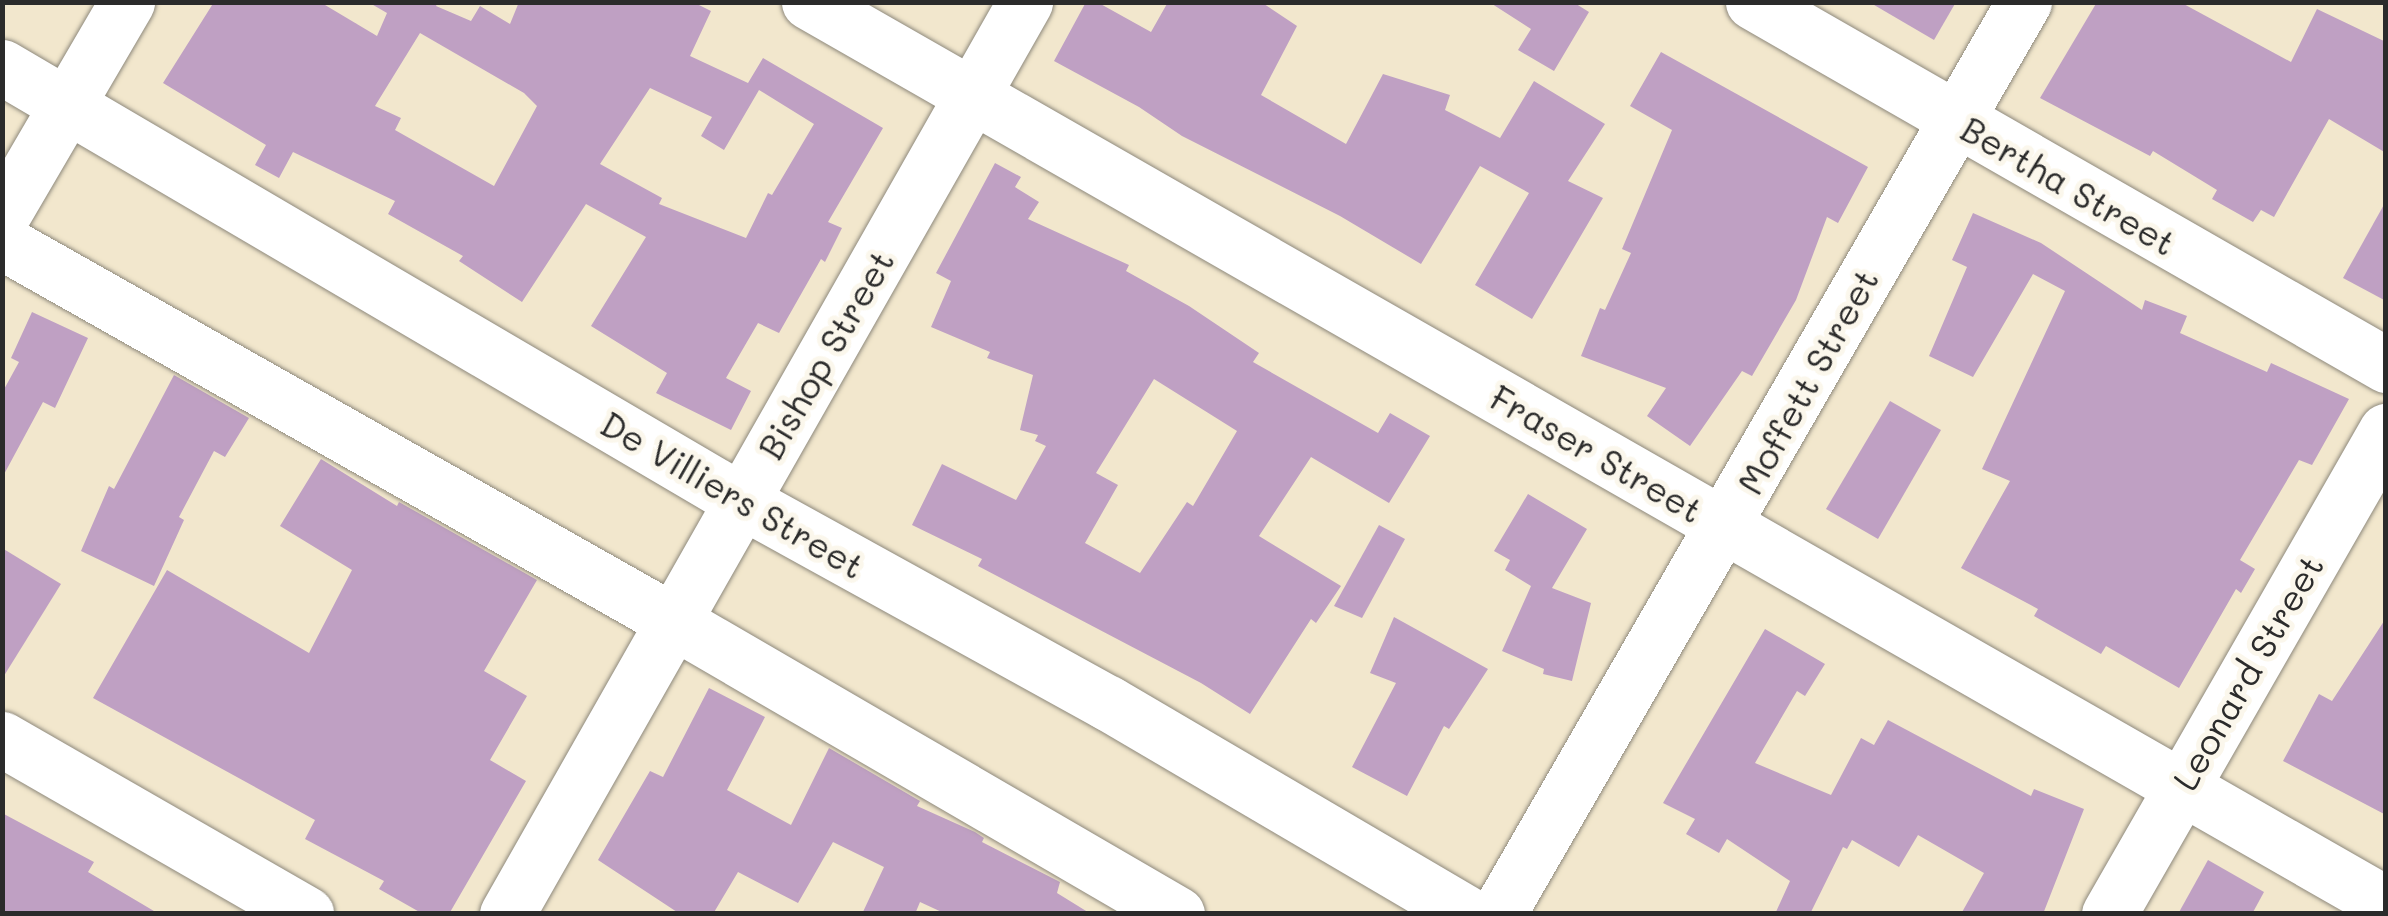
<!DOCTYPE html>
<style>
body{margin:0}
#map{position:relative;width:2388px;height:916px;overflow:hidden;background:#f2e7cd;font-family:Mali,sans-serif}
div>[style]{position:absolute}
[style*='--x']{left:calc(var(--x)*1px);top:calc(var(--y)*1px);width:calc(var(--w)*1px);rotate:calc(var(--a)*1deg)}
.building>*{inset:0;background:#bfa0c3}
.roads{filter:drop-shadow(0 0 2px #8e897c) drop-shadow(0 0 2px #8e897c)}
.minor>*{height:55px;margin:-27.5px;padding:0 27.5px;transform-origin:27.5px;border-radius:27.5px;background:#fff}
span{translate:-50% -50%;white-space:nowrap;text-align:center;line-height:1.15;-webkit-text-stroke:10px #fbf7ec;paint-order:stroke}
.street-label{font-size:35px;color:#2b2b2b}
.frame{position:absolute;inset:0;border:5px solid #2b2b2b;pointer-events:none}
</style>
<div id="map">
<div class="building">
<div style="clip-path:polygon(evenodd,214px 2px,320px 2px,377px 36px,387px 13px,368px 2px,438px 2px,436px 6px,471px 21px,480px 6px,510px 24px,519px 2px,693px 2px,711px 11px,690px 56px,748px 83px,763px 58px,883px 128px,828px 222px,842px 228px,825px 262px,821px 259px,779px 333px,758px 323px,726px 378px,751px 391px,731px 430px,656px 393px,667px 373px,591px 326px,646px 237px,586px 204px,522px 302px,459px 261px,463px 256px,388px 214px,395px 201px,293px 152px,279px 178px,255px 165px,266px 145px,163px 83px,214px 2px,420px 33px,524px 93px,537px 106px,494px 186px,395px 130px,401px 118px,375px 106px,420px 33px,214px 2px,650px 88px,712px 117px,701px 136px,724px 150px,759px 90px,814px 124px,772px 195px,768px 193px,746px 238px,659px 204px,662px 198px,600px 164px,650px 88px)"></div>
<div style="clip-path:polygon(1086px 2px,1097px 2px,1151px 32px,1168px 2px,1261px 2px,1297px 26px,1261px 95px,1346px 144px,1383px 74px,1450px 95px,1445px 110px,1500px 138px,1534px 81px,1605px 124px,1568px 181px,1603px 198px,1532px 319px,1475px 285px,1529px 193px,1480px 166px,1421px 264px,1340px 216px,1182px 136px,1139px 107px,1054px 61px)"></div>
<div style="clip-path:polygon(1489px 2px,1573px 2px,1589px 12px,1554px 71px,1518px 50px,1531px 29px)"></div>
<div style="clip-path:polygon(1869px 2px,1956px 2px,1934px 40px)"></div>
<div style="clip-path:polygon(2097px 2px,2180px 2px,2291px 62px,2317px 9px,2386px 42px,2386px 153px,2329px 119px,2274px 217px,2261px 210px,2253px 222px,2212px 199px,2217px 190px,2153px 151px,2150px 156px,2040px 98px)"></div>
<div style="clip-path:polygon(1661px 52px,1868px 167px,1838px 223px,1827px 217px,1796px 300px,1752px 376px,1742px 371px,1690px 446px,1647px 416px,1666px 388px,1581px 356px,1600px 308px,1605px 310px,1631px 253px,1622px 249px,1672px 130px,1630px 106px)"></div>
<div style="clip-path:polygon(evenodd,995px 163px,1021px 177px,1015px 187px,1039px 202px,1028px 219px,1129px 265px,1126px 271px,1189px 306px,1259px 353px,1253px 362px,1378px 433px,1390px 413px,1430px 436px,1389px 503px,1311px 457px,1259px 536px,1341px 586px,1316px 623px,1311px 619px,1250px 714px,1201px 683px,978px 566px,982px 559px,912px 525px,942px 464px,1016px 500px,1046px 446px,1035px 441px,1038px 435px,1020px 430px,1033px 375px,987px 358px,990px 352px,931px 327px,951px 281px,936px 273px,995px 163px,1154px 379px,1237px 431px,1193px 506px,1187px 502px,1140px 573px,1085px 543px,1118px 485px,1096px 473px,1154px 379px)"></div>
<div style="clip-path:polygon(2386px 201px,2386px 301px,2343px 278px)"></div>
<div style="clip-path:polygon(1973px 213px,2041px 243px,2142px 310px,2145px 300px,2187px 316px,2180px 333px,2267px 372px,2271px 363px,2349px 399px,2312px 465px,2299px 460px,2240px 560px,2255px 569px,2241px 593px,2236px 589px,2179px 688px,2106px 646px,2101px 654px,2034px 616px,2038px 609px,1961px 568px,2010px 481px,1982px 469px,2065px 291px,2033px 274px,1973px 377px,1929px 356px,1967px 267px,1952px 260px)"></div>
<div style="clip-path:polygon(32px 312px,88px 338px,55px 408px,43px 402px,2px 478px,2px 393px,19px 362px,11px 358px)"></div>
<div style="clip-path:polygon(174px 375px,249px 418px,225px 457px,214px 451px,179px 517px,184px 520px,154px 586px,81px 551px,109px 486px,114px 489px)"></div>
<div style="clip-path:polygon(1890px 401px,1941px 430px,1878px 539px,1826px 509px)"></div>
<div style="clip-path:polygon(321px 459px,397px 506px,399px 502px,537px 580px,484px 671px,527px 696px,490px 760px,526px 781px,449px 914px,423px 914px,379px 889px,384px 881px,305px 839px,315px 820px,93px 698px,167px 570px,309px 653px,352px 570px,280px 526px)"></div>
<div style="clip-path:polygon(1528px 494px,1587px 529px,1552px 588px,1591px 603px,1572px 681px,1543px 674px,1544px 669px,1502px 651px,1531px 586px,1505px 570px,1510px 560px,1494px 551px)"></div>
<div style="clip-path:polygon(1379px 525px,1405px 539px,1362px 618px,1334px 606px)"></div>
<div style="clip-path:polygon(2px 548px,61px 584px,2px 679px)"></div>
<div style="clip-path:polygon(1394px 617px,1488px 669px,1449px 729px,1444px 726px,1407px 796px,1352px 767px,1396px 683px,1370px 673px)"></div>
<div style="clip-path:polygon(2386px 618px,2386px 815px,2283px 761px,2319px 694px,2332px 701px)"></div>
<div style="clip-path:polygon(1765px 629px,1825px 664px,1805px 696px,1797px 691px,1755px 763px,1831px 795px,1861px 738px,1874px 745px,1888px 720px,2031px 796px,2034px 789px,2084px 809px,2043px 914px,1961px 914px,1984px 873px,1918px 835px,1899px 867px,1852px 840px,1847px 849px,1843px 847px,1810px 914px,1775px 914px,1790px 881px,1727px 839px,1719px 853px,1686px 834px,1695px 819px,1663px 803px)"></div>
<div style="clip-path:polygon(709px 688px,765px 717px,727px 790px,791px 825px,829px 748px,920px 801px,917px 806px,975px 832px,984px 838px,982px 842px,1060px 882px,1057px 893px,1091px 914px,946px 914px,920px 902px,915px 914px,862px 914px,884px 867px,833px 842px,798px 903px,738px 872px,713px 914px,680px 914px,598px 860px,650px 771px,663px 777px)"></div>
<div style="clip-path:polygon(2px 813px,94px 862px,88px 872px,159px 914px,2px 914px)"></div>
<div style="clip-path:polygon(2208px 860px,2264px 892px,2252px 914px,2178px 914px)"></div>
</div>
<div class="roads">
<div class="minor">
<div style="--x:809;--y:2;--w:1817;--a:29.77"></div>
<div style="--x:1753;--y:2;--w:730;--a:29.83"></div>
<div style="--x:2;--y:67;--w:856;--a:30.4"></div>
<div style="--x:740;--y:500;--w:420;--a:28.9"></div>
<div style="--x:1108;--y:703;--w:416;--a:30.4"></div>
<div style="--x:2;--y:216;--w:248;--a:-59.7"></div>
<div style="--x:2;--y:242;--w:771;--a:29.46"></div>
<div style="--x:673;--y:621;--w:583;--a:30.17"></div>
<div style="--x:2;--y:739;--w:351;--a:29.9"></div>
<div style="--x:507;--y:914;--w:1049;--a:-60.4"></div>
<div style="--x:1498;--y:914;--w:1053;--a:-60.03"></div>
<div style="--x:2109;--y:914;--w:557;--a:-60.17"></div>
</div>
</div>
<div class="street-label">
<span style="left:2069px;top:185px;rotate:30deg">Bertha Street</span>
<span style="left:825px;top:354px;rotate:-60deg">Bishop Street</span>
<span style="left:1807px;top:381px;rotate:-61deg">Moffett Street</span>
<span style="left:1597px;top:453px;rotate:30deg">Fraser Street</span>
<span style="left:733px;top:494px;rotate:30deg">De Villiers Street</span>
<span style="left:2247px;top:672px;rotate:-60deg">Leonard Street</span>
</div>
<div class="frame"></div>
</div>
